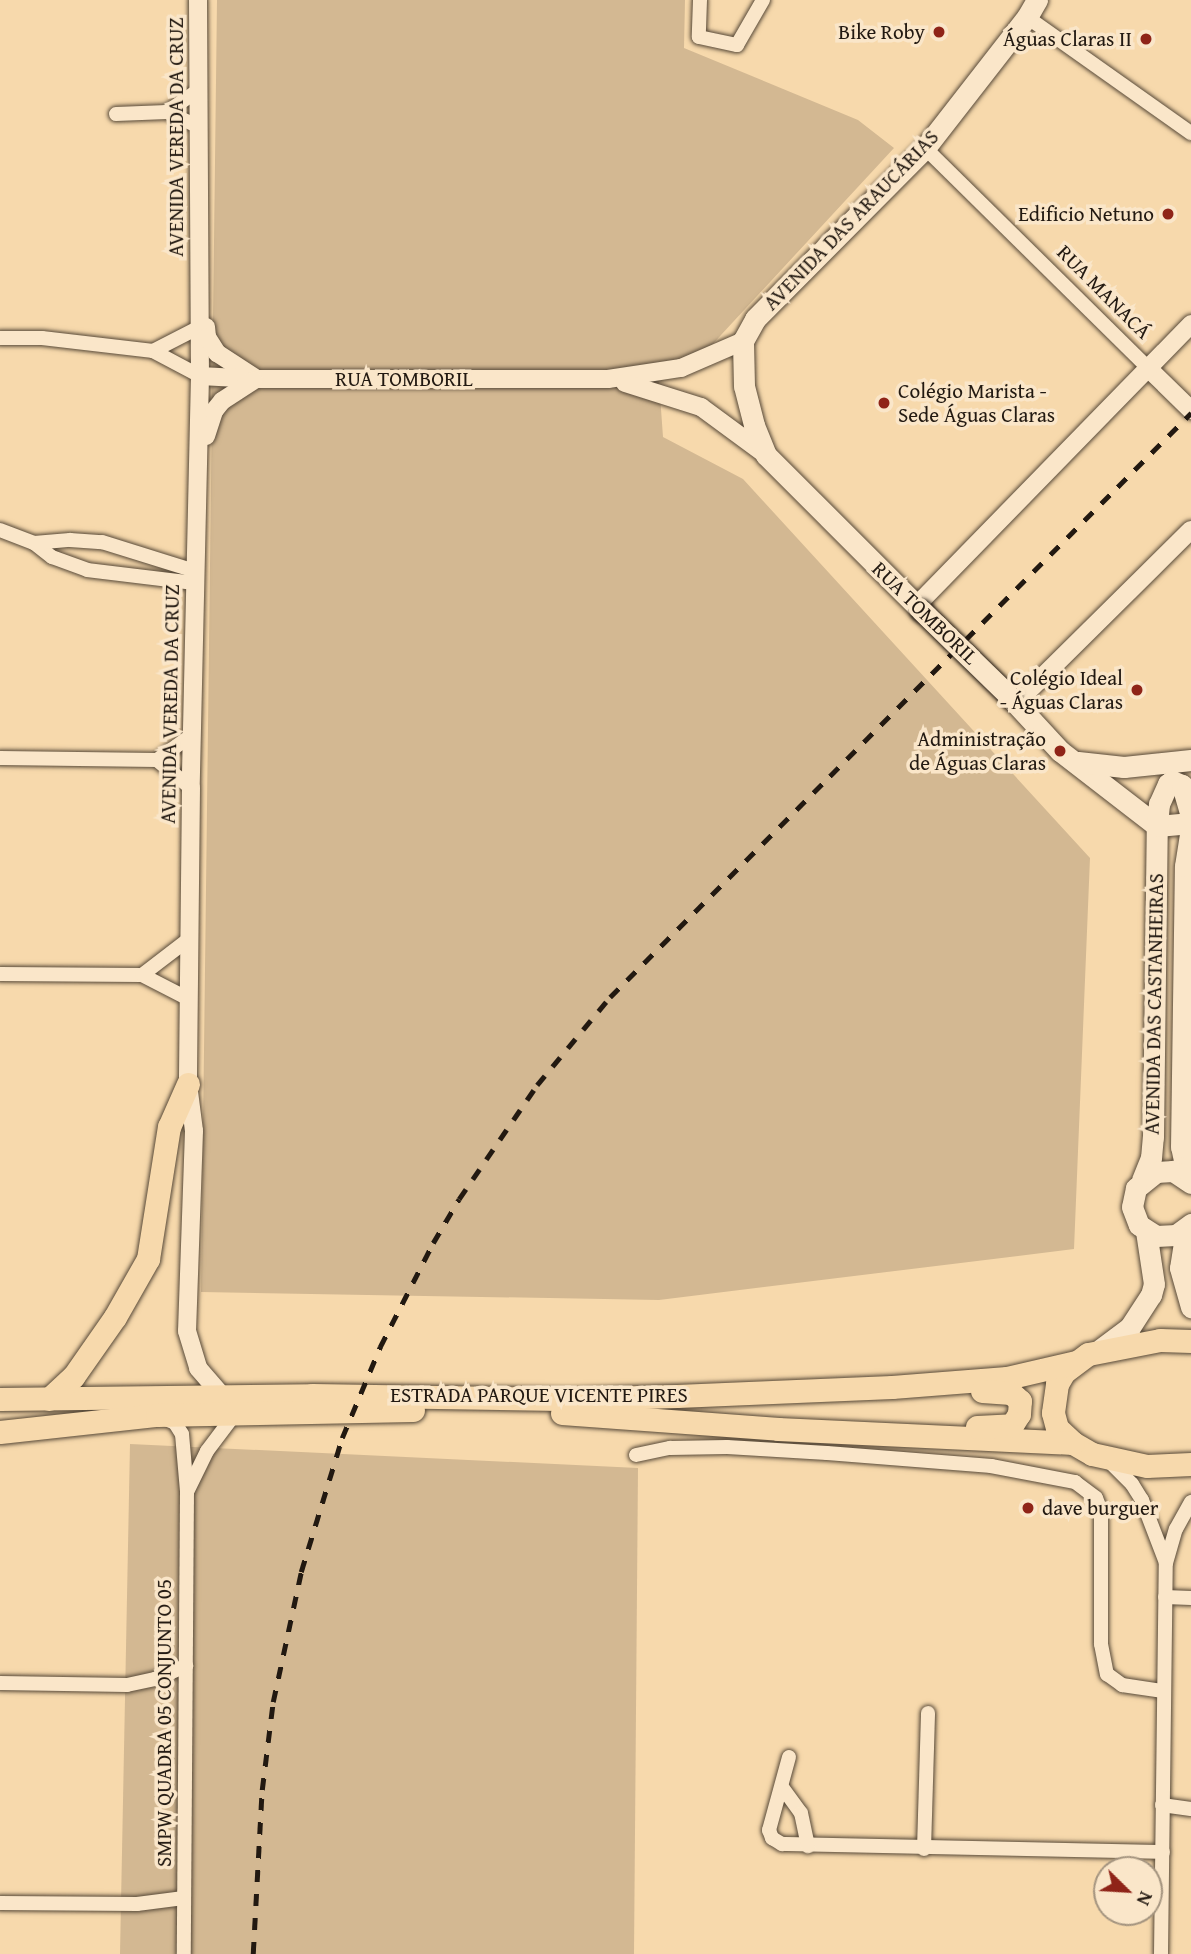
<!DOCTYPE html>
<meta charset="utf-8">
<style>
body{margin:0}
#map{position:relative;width:1191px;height:1954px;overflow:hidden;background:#f7d9ac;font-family:"Gentium Book Plus",serif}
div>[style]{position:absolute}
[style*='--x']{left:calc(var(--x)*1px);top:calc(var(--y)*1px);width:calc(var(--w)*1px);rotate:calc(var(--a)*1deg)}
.green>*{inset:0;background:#d3b892}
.roads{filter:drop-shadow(0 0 2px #574938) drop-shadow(0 0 2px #574938)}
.minor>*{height:14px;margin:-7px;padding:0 7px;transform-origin:7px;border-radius:7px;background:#fae6c9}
.tertiary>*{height:18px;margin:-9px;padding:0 9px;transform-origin:9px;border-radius:9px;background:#fae6c9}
.secondary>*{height:21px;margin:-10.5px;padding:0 10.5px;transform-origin:10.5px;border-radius:10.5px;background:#fae6c9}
.primary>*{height:23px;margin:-11.5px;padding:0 11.5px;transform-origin:11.5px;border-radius:11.5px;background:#f7d9ac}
.rail>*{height:4.5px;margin-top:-2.25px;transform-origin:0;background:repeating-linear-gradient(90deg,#221911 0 12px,transparent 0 24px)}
.bridges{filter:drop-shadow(0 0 2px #221911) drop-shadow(0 0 2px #221911)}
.secondary-bridge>*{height:21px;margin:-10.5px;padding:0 10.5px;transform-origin:10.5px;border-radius:10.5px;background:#fae6c9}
.dots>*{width:19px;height:19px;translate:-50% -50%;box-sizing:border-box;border:4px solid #fae6c9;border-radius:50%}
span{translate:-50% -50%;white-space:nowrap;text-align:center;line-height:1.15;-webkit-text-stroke:7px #fae6c9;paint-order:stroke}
.poi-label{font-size:21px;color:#221911}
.right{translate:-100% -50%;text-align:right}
.left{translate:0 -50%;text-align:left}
.street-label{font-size:21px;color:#221911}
.north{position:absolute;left:1093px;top:1856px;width:70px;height:70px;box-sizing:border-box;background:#fae6c9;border:2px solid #a4947f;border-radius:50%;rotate:114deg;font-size:19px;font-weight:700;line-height:28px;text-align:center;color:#221911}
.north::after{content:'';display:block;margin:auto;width:24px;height:32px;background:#8f2418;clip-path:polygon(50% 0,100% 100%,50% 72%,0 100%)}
</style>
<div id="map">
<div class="green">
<div style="clip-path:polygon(217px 0,685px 0,684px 48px,858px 120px,894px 148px,709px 348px,658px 367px,663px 437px,743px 479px,1090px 858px,1074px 1249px,659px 1300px,201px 1292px)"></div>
<div style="clip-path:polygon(130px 1444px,638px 1468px,634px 1954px,120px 1954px)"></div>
</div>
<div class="roads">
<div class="minor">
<div style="--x:700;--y:0;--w:37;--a:92"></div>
<div style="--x:699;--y:37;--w:39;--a:12"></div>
<div style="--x:737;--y:45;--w:52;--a:-60"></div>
<div style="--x:1027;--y:17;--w:201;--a:35.3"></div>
<div style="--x:167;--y:112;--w:38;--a:-35"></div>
<div style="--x:116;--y:114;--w:51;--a:-2.2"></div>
<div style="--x:167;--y:112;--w:33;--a:25"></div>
<div style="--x:925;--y:148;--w:315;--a:44.6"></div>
<div style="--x:0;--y:338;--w:42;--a:0"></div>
<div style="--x:42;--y:338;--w:112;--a:6.7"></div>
<div style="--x:153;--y:351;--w:53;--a:28"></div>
<div style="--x:153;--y:351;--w:53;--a:-27.1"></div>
<div style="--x:0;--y:530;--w:36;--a:21"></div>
<div style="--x:34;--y:543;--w:23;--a:38"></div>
<div style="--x:52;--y:557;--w:37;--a:20"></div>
<div style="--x:87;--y:570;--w:108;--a:6.9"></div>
<div style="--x:34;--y:543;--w:36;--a:-5"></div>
<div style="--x:70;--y:540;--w:32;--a:4"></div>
<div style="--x:102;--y:542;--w:97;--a:17.3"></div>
<div style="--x:0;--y:758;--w:157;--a:0.7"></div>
<div style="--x:157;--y:760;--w:43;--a:-35.5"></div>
<div style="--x:157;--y:760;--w:44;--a:39.5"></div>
<div style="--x:0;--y:974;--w:142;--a:0.4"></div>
<div style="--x:142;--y:975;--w:53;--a:27.1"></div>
<div style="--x:142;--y:975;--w:59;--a:-37.5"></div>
<div style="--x:161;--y:1417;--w:15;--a:23"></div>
<div style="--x:175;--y:1423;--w:13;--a:58"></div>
<div style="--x:182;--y:1434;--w:57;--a:85"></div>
<div style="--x:187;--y:1491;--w:463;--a:90.4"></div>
<div style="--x:636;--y:1455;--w:35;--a:-12"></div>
<div style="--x:670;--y:1448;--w:57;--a:-1"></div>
<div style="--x:727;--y:1447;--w:100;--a:3.4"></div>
<div style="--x:827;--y:1453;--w:165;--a:4.5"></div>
<div style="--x:991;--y:1466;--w:86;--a:10.8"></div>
<div style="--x:1075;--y:1482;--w:26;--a:37"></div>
<div style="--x:1096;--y:1498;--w:14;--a:69"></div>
<div style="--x:1101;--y:1511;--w:133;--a:90"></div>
<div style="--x:1101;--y:1644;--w:31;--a:79"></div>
<div style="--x:1107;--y:1674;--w:19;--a:36"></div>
<div style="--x:1122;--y:1685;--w:40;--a:8.5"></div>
<div style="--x:1107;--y:1459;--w:35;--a:45"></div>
<div style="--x:1132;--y:1484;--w:19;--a:58"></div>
<div style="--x:1142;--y:1500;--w:67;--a:69.1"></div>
<div style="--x:188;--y:1490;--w:43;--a:-64"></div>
<div style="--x:207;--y:1451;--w:46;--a:-52.9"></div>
<div style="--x:1165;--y:1597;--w:26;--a:2"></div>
<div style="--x:0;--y:1683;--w:127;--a:0.9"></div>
<div style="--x:127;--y:1685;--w:29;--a:-12"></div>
<div style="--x:155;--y:1679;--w:34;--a:-23"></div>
<div style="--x:789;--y:1757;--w:76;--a:105.3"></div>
<div style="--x:769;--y:1830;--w:9;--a:69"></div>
<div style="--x:772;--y:1838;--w:12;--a:31"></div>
<div style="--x:782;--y:1844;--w:381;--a:1.2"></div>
<div style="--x:782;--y:1787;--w:32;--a:54"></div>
<div style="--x:801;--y:1813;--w:34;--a:78"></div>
<div style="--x:1162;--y:1805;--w:29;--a:8"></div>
<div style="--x:924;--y:1849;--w:136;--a:-88.3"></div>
<div style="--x:0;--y:1903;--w:137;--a:0.4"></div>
<div style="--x:137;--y:1904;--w:47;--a:-7.3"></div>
<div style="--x:1161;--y:1954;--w:391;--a:-89.3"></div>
<div style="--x:1166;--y:1563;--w:35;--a:-74"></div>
<div style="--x:1176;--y:1529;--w:31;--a:-61"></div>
</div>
<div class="tertiary">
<div style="--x:198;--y:0;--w:376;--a:89.7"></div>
<div style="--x:200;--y:376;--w:412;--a:91.3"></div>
<div style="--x:191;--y:788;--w:296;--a:90.6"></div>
<div style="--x:188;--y:1084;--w:47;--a:82.7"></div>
<div style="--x:194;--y:1131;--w:200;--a:92"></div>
<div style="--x:187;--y:1331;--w:39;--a:73"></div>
<div style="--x:198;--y:1368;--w:38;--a:49"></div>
<div style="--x:206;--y:327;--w:10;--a:84"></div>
<div style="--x:207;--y:337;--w:19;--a:58"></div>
<div style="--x:217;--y:353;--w:44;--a:33"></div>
<div style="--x:1149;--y:369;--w:59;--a:44.3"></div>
<div style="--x:200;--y:376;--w:57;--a:3"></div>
<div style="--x:257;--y:379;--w:351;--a:0"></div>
<div style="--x:608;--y:379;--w:74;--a:-8.6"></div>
<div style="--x:681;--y:368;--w:68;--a:-23.5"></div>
<div style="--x:625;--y:383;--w:80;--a:17.5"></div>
<div style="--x:701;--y:407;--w:81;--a:36.4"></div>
<div style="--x:206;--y:436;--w:26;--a:-72"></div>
<div style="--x:214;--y:411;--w:13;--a:-51"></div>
<div style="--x:222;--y:401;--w:38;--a:-33"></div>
<div style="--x:916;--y:606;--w:394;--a:-45.7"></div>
<div style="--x:1016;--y:703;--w:246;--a:-44.7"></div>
</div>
<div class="secondary">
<div style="--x:921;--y:610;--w:219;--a:-135"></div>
<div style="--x:766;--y:455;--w:32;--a:-112"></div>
<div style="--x:754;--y:425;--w:40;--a:-104.4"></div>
<div style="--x:744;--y:386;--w:45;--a:-91.3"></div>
<div style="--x:743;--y:341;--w:25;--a:-61"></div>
<div style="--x:755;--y:319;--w:241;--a:-45.2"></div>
<div style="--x:925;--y:148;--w:166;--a:-52.1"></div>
<div style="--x:1027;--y:17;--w:20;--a:-60"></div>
<div style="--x:1010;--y:697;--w:74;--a:47.2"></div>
<div style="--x:1060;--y:751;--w:123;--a:37.7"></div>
<div style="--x:1157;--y:826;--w:34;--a:-5"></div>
<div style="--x:1078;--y:762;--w:46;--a:6.2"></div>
<div style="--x:1124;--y:767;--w:67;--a:-6"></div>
<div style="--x:1188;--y:1179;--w:33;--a:-102"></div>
<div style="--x:1181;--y:1147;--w:281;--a:-89.2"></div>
<div style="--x:1185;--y:866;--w:38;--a:-81"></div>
<div style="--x:1142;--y:1180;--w:24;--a:-68"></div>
<div style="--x:1151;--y:1158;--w:21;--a:-85"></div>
<div style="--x:1153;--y:1137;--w:311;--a:-89.3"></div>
<div style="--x:1157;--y:826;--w:22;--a:-85"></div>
<div style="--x:1159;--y:804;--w:22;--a:-66"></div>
<div style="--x:1168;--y:784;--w:5;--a:-37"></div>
<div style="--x:1172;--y:781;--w:11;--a:22"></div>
<div style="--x:1182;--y:785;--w:33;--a:74"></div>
<div style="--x:1191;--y:1183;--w:22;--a:-146"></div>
<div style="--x:1173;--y:1171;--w:17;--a:177"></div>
<div style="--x:1156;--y:1172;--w:26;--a:141"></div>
<div style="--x:1136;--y:1188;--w:19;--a:102"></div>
<div style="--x:1132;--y:1207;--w:19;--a:69"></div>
<div style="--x:1139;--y:1225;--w:20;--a:33"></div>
<div style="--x:1156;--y:1236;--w:20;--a:-3"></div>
<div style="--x:1176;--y:1235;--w:19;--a:-36"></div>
<div style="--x:1186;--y:1230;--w:38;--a:99"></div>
<div style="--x:1180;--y:1268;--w:41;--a:74.2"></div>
<div style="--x:1101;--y:1349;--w:36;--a:-37"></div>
<div style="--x:1130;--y:1327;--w:38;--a:-57"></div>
<div style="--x:1151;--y:1295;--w:11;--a:-75"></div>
<div style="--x:1154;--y:1284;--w:54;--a:-98.6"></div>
</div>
<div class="primary">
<div style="--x:1191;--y:1341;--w:31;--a:-178"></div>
<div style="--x:1160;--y:1340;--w:73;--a:169"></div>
<div style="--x:1088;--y:1354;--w:30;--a:143"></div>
<div style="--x:1064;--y:1372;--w:14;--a:120"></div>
<div style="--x:1057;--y:1384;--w:29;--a:98"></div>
<div style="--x:1053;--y:1413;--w:16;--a:75"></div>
<div style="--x:1057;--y:1428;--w:22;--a:43"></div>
<div style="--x:1073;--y:1443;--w:22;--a:30"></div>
<div style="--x:1092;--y:1454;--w:56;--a:12.3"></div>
<div style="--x:1147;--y:1466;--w:44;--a:-2.6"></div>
<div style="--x:0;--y:1399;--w:312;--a:-0.7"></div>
<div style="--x:312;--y:1395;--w:263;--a:0.9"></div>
<div style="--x:575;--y:1399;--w:102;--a:-1.7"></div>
<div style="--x:677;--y:1396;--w:215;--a:-2.4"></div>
<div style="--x:892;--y:1387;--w:115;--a:-4.5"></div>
<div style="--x:1007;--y:1378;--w:71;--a:-13.1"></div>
<div style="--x:49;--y:1399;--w:33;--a:-43"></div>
<div style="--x:73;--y:1377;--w:73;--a:-55"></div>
<div style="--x:115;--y:1317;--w:67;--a:-60.4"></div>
<div style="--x:148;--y:1259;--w:134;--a:-81"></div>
<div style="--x:169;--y:1127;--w:47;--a:-66.2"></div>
<div style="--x:562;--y:1413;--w:217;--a:4.2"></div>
<div style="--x:778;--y:1429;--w:295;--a:2.7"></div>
<div style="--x:977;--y:1427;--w:35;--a:-3"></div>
<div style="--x:1012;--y:1425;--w:13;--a:-58"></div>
<div style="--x:1019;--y:1414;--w:13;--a:-86"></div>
<div style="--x:1020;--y:1401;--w:12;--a:-138"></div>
<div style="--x:1011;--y:1393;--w:29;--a:-176"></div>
<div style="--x:0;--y:1432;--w:158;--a:-6.2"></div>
<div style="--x:157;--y:1415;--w:256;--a:-1.1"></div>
</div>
</div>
<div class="rail">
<div style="--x:253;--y:1954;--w:164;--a:-86.9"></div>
<div style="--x:262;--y:1790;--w:89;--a:-82.9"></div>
<div style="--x:273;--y:1702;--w:133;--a:-77.8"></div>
<div style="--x:301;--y:1572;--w:140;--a:-73"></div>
<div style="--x:342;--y:1438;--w:99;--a:-67.3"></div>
<div style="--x:380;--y:1347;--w:117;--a:-63"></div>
<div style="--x:433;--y:1243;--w:51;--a:-59.4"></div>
<div style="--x:459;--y:1199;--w:138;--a:-55.6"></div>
<div style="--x:537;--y:1085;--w:114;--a:-50.3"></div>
<div style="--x:610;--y:997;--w:824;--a:-45.15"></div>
</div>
<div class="bridges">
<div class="secondary-bridge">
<div style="--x:921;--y:610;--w:124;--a:44.3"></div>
</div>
</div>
<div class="dots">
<div style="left:939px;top:32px;background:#8f2418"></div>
<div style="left:1146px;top:39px;background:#8f2418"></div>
<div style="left:1168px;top:214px;background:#8f2418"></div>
<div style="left:884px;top:403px;background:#8f2418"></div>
<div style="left:1137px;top:690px;background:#8f2418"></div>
<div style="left:1060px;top:751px;background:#8f2418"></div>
<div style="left:1028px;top:1508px;background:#8f2418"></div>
</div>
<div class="poi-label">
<span class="right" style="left:925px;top:32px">Bike Roby</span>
<span class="right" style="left:1132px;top:39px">Águas Claras II</span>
<span class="right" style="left:1154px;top:214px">Edificio Netuno</span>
<span class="left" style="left:898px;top:403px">Colégio Marista -<br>Sede Águas Claras</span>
<span class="right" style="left:1123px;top:690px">Colégio Ideal<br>- Águas Claras</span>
<span class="right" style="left:1046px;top:751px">Administração<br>de Águas Claras</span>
<span class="left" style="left:1042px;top:1508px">dave burguer</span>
</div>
<div class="street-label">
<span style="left:176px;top:137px;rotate:-90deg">AVENIDA VEREDA DA CRUZ</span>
<span style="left:851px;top:220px;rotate:-46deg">AVENIDA DAS ARAUCÁRIAS</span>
<span style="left:1104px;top:292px;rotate:45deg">RUA MANACÁ</span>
<span style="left:404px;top:379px">RUA TOMBORIL</span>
<span style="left:925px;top:613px;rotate:44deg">RUA TOMBORIL</span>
<span style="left:170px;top:704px;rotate:-89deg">AVENIDA VEREDA DA CRUZ</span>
<span style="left:1154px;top:1004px;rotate:-89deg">AVENIDA DAS CASTANHEIRAS</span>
<span style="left:539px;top:1395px">ESTRADA PARQUE VICENTE PIRES</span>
<span style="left:164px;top:1723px;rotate:-90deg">SMPW QUADRA 05 CONJUNTO 05</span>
</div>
<div class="north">N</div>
</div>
